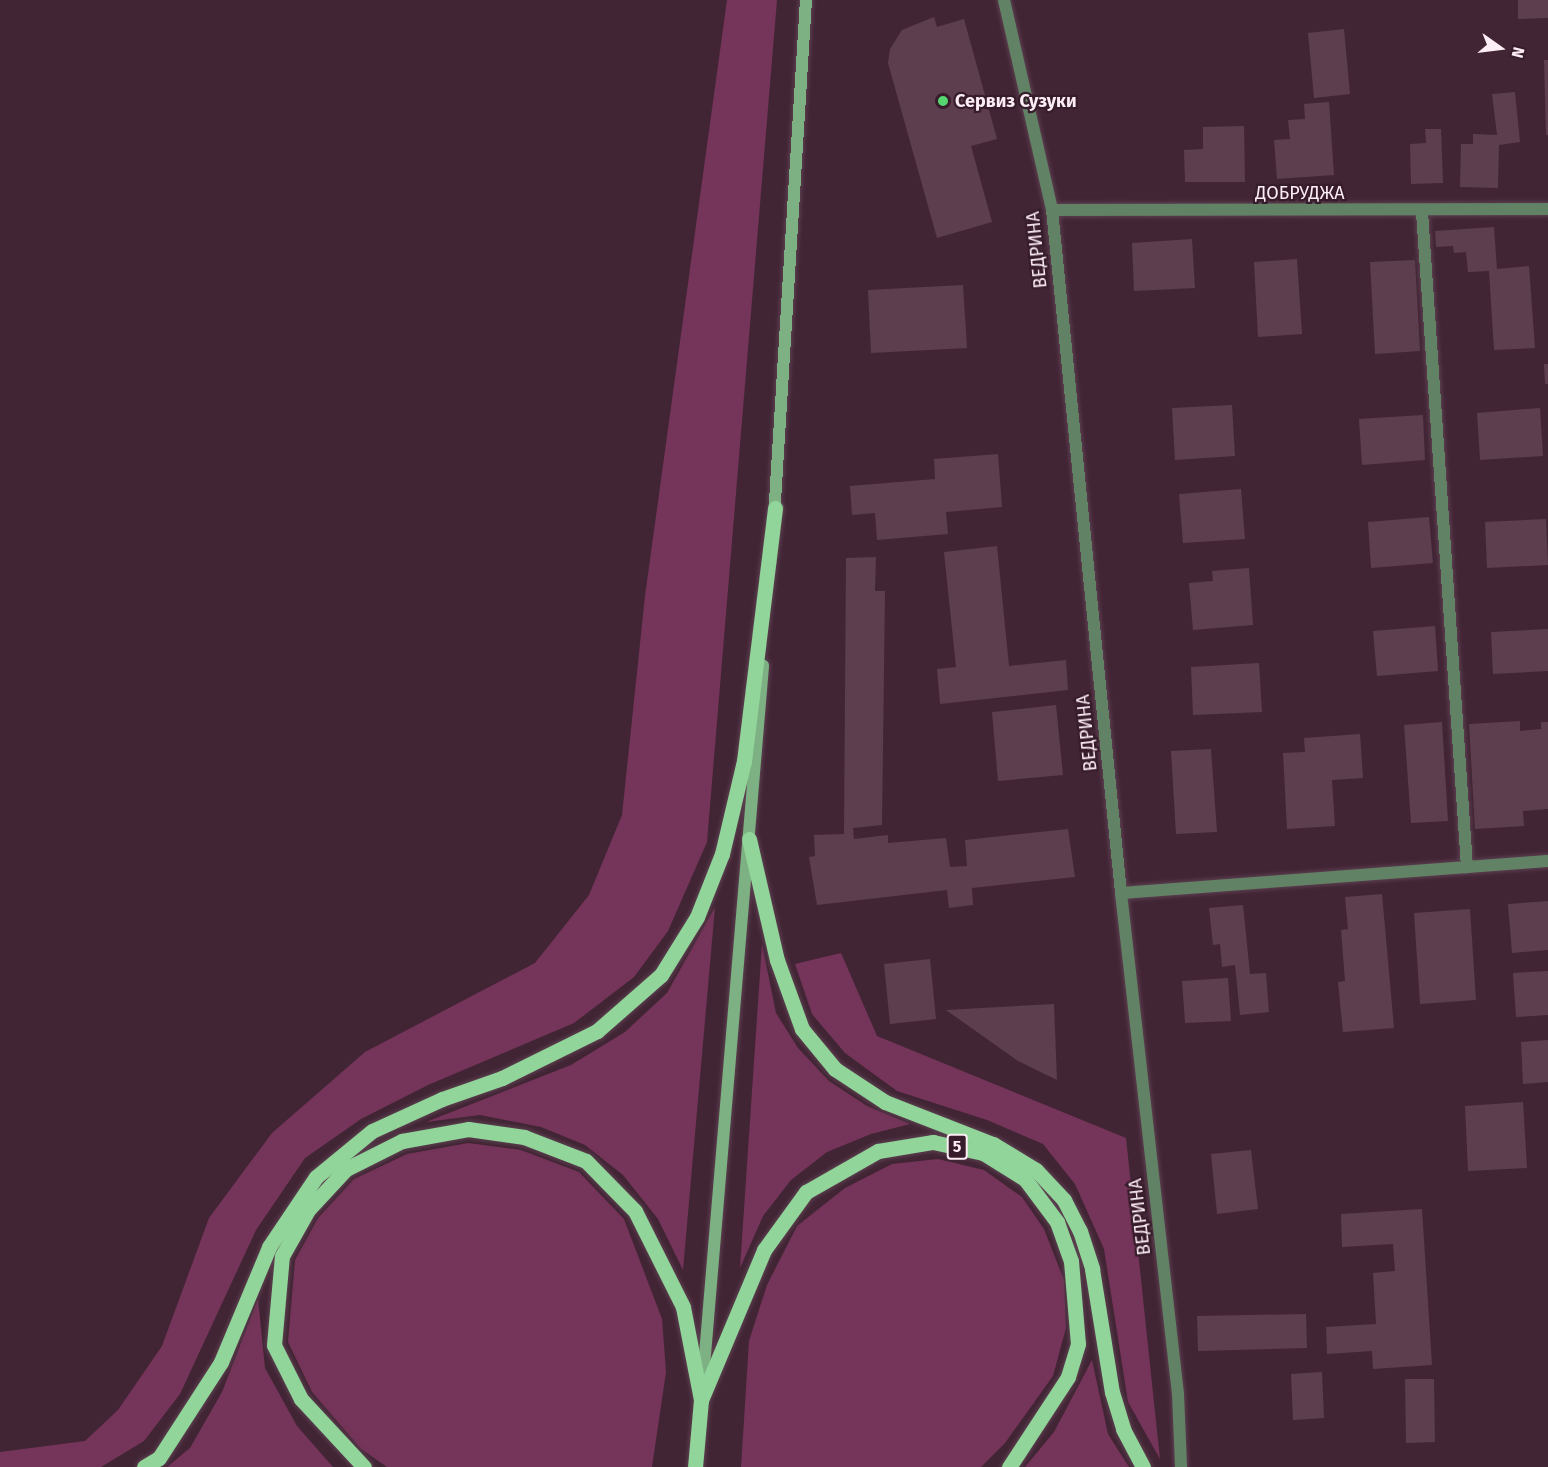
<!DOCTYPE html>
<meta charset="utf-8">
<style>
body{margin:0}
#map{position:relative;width:1548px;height:1467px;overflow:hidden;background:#422535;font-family:"Fira Sans",sans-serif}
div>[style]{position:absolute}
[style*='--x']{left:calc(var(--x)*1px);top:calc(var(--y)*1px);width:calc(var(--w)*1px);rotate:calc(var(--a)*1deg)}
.green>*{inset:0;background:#753459}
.building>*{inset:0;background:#5d3e4e}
.roads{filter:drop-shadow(0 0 2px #5c4150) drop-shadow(0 0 2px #5c4150)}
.minor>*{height:12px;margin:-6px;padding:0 6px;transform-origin:6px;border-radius:6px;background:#628266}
.secondary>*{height:12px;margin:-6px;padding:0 6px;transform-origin:6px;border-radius:6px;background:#7db183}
.primary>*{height:15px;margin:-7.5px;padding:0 7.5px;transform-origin:7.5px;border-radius:7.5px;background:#91d59a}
.dots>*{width:16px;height:16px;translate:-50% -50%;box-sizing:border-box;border:3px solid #371c2b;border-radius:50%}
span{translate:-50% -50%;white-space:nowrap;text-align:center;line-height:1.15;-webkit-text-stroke:4.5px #371c2b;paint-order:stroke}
.shield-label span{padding:2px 4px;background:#371c2b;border:2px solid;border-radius:4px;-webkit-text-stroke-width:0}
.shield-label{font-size:16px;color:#fdedf5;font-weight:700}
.poi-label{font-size:18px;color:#fdedf5;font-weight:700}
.left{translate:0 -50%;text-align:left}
.street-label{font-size:18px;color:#fdedf5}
.north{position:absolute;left:1470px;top:18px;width:60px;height:60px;-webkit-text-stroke:4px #371c2b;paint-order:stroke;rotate:104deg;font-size:16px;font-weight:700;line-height:24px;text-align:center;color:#fdedf5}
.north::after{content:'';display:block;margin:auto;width:21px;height:27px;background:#fdedf5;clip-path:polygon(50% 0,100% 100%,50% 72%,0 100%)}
</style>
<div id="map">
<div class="green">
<div style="clip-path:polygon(727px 0,777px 0,707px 842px,668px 931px,634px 977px,574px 1023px,428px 1085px,361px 1119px,305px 1158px,256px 1230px,180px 1394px,144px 1441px,101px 1467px,0 1467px,0 1452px,85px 1441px,118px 1410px,162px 1346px,209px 1218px,272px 1133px,365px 1052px,535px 963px,589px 895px,622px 815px,645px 596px)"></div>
<div style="clip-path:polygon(715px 907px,683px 1270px,658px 1219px,623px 1175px,585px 1145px,541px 1127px,480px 1115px,426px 1122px,571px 1065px,625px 1032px,667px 993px)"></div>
<div style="clip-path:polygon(762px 944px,776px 1013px,798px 1048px,829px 1081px,867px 1106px,910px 1124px,871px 1134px,827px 1152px,791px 1180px,763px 1216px,740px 1268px)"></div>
<div style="clip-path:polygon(841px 953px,877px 1036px,1126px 1138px,1160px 1459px,1128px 1402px,1104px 1249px,1075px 1184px,1043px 1144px,987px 1120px,897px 1091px,845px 1053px,812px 1014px,795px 964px)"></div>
<div style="clip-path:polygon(468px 1143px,521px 1150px,579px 1172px,624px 1219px,662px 1319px,666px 1372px,652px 1467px,387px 1467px,361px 1449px,312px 1392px,288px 1342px,295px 1260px,318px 1218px,354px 1179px,407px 1154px)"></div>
<div style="clip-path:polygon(938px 1159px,984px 1170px,1022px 1197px,1044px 1229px,1064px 1280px,1066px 1328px,1053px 1376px,1005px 1443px,981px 1467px,741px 1467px,749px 1341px,767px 1285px,797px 1226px,845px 1188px,892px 1164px)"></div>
<div style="clip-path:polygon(258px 1299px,265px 1368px,297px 1426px,333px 1467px,167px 1467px,190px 1448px,222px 1392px)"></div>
<div style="clip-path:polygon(1092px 1360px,1108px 1434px,1129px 1467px,1025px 1467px,1054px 1432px)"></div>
</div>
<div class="building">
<div style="clip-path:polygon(1518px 0,1548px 0,1548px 18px,1518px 19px)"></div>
<div style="clip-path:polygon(934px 17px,937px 27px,964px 19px,997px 139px,971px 146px,992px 222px,937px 238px,888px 63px,890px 49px,902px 30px)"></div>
<div style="clip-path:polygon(1344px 29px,1350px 94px,1314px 98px,1308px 33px)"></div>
<div style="clip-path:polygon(1544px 60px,1548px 60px,1548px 135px,1546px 135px)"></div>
<div style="clip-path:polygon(1515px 92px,1520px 142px,1499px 145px,1498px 188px,1460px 187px,1461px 144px,1473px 144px,1473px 134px,1497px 135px,1492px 94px)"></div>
<div style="clip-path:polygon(1329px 102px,1334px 175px,1277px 179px,1274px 140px,1290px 139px,1288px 120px,1305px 119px,1304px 104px)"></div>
<div style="clip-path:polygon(1244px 126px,1245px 182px,1185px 182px,1184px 150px,1203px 149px,1203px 127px)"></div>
<div style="clip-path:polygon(1425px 129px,1441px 129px,1443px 183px,1411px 184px,1410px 144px,1426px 143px)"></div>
<div style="clip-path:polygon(1494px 227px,1497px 269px,1529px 266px,1535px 348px,1494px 350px,1489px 271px,1468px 272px,1466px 252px,1454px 253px,1453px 246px,1436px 247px,1435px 231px)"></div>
<div style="clip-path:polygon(1192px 239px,1195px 288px,1134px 291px,1132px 243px)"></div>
<div style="clip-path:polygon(1297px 259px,1302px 334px,1258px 337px,1254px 262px)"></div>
<div style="clip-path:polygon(1415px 260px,1420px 351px,1375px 354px,1370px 262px)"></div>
<div style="clip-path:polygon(963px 285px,967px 348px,871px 353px,868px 290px)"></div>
<div style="clip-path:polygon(1544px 364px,1548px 364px,1548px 384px,1545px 384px)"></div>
<div style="clip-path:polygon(1232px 405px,1235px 456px,1175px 460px,1172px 408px)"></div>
<div style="clip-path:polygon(1540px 408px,1543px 456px,1480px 460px,1477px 413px)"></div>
<div style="clip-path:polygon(1423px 415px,1425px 460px,1362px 465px,1359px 419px)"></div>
<div style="clip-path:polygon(998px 454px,1002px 507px,946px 512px,948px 534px,877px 540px,875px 513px,852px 515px,850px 486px,935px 479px,934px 459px)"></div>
<div style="clip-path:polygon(1241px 489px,1245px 539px,1183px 543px,1179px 494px)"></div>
<div style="clip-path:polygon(1429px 517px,1433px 563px,1371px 568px,1368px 522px)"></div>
<div style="clip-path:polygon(1546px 519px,1548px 565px,1487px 568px,1485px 522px)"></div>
<div style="clip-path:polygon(997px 546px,1009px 666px,1066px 660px,1068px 690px,940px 704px,937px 669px,956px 667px,944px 552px)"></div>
<div style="clip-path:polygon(876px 557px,875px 591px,885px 591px,882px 825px,853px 828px,854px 839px,888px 835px,888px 843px,946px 838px,950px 867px,967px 866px,965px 840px,1068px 829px,1075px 877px,972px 888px,973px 905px,949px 908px,947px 890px,817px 905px,809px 857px,815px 856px,814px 835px,844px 834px,846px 558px)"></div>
<div style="clip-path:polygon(1249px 568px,1253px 625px,1193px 630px,1189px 583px,1213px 581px,1212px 571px)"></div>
<div style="clip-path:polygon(1435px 626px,1438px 671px,1377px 676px,1373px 631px)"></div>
<div style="clip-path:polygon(1548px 629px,1548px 671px,1493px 674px,1491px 632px)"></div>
<div style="clip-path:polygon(1259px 663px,1262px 712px,1193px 715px,1191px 667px)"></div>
<div style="clip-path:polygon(1056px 705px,1063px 775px,998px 781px,992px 712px)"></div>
<div style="clip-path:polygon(1520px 721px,1520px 731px,1541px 729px,1541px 722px,1548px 722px,1548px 809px,1523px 811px,1524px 826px,1475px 829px,1469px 724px)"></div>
<div style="clip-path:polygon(1442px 722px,1448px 821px,1411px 823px,1404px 725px)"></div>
<div style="clip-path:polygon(1360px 734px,1363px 778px,1332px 780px,1335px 826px,1287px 829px,1283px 753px,1305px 752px,1304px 738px)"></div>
<div style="clip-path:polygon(1211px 749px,1217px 832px,1176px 834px,1171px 751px)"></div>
<div style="clip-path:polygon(1382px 894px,1394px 1028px,1343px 1032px,1338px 982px,1345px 981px,1341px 930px,1348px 929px,1345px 897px)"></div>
<div style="clip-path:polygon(1548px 901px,1548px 950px,1512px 953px,1508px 904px)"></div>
<div style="clip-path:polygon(1243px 905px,1250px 974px,1266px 973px,1269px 1012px,1240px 1015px,1235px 965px,1222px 967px,1220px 944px,1213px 945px,1209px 908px)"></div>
<div style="clip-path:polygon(1470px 909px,1476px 1000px,1420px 1004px,1414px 913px)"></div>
<div style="clip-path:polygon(930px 959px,936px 1019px,890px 1024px,884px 964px)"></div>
<div style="clip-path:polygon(1548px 971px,1548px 1015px,1516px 1017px,1513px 973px)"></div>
<div style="clip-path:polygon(1228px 978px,1231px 1021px,1185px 1023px,1182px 981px)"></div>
<div style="clip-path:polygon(1054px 1004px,1057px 1080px,1018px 1061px,946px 1010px)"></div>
<div style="clip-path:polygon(1548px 1040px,1548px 1082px,1523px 1084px,1521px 1042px)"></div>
<div style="clip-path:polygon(1523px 1102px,1527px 1168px,1468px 1171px,1465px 1106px)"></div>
<div style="clip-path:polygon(1251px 1150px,1258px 1209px,1217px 1214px,1211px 1154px)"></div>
<div style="clip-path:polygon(1422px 1209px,1432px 1365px,1373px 1369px,1372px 1351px,1327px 1354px,1326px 1327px,1376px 1324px,1373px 1273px,1395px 1271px,1393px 1244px,1342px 1247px,1341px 1214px)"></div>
<div style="clip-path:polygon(1306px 1314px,1307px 1348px,1198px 1351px,1197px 1316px)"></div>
<div style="clip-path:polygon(1322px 1372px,1324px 1418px,1293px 1420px,1291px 1374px)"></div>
<div style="clip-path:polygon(1405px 1379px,1434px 1379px,1435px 1442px,1406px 1443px)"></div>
</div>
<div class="roads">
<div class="minor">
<div style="--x:1004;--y:0;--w:215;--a:77.1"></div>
<div style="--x:1052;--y:210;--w:686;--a:84.23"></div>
<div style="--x:1121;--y:893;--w:504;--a:83.51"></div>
<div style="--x:1178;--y:1394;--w:73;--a:87.6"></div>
<div style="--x:1052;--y:210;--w:496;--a:-0.1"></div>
<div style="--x:1422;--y:212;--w:657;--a:86.07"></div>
<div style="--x:1121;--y:893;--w:428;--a:-4.3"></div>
</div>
<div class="secondary">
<div style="--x:774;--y:517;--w:518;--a:-86.46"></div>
<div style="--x:702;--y:1390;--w:727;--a:-85.18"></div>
</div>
<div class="primary">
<div style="--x:749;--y:839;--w:124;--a:77"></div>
<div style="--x:777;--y:960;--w:73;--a:70.1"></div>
<div style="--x:802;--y:1029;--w:52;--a:50.5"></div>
<div style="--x:835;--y:1069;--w:60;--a:33.4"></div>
<div style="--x:885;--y:1102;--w:116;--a:21.3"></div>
<div style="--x:993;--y:1144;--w:50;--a:31.2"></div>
<div style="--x:1036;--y:1170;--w:41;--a:47"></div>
<div style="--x:1064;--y:1200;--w:35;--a:63"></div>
<div style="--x:1080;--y:1231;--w:40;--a:72"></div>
<div style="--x:1092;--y:1269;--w:125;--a:80.8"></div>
<div style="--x:1112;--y:1392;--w:39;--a:73"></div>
<div style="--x:1123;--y:1429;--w:43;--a:62.2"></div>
<div style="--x:701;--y:1400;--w:163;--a:-67.2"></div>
<div style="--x:764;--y:1250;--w:72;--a:-54.1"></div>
<div style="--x:806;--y:1192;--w:83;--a:-29.7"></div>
<div style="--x:878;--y:1151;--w:56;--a:-9.3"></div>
<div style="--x:933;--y:1142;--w:51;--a:12.4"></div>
<div style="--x:983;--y:1153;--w:49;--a:31.8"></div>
<div style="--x:1025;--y:1179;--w:54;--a:53.3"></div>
<div style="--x:1057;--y:1222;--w:41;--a:70.3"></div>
<div style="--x:1071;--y:1261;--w:83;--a:85.2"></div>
<div style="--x:1078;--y:1344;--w:34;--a:107"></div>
<div style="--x:1068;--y:1377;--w:108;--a:123.2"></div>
<div style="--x:144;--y:1467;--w:17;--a:-31"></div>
<div style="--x:159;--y:1458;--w:114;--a:-57.1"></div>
<div style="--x:221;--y:1362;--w:125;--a:-67.3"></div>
<div style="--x:269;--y:1247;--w:84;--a:-56.1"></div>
<div style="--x:316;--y:1177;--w:72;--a:-39.4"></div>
<div style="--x:372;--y:1131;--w:77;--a:-24.6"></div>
<div style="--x:442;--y:1099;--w:64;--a:-19.3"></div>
<div style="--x:502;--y:1078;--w:106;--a:-26.3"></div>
<div style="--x:597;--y:1031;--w:85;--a:-41.2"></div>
<div style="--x:661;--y:975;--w:68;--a:-58.2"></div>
<div style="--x:697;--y:917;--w:68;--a:-68.4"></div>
<div style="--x:722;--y:854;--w:96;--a:-76.7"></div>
<div style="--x:744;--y:761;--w:255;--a:-83"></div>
<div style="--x:364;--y:1467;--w:93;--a:-132.8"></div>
<div style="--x:301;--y:1399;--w:60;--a:-116.6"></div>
<div style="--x:274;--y:1345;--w:89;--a:-84.9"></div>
<div style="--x:282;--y:1256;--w:53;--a:-60.5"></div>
<div style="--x:308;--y:1210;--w:56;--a:-47.2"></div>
<div style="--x:346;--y:1169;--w:63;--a:-26.6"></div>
<div style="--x:402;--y:1141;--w:67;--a:-10.3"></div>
<div style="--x:468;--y:1129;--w:57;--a:8.1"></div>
<div style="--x:524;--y:1137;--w:66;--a:21.2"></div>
<div style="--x:586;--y:1161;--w:70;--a:45.6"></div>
<div style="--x:635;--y:1211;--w:107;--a:63.4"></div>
<div style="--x:683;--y:1307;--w:95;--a:79"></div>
<div style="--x:701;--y:1400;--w:67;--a:95.1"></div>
</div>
</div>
<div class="dots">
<div style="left:943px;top:101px;background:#56d671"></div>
</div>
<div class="shield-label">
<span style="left:957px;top:1147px">5</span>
</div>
<div class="poi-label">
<span class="left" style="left:955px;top:101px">Сервиз Сузуки</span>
</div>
<div class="street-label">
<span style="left:1300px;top:193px">ДОБРУДЖА</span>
<span style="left:1037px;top:250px;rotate:-96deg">ВЕДРИНА</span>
<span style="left:1087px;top:733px;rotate:-96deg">ВЕДРИНА</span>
<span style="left:1140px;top:1217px;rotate:-97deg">ВЕДРИНА</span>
</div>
<div class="north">N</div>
</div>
